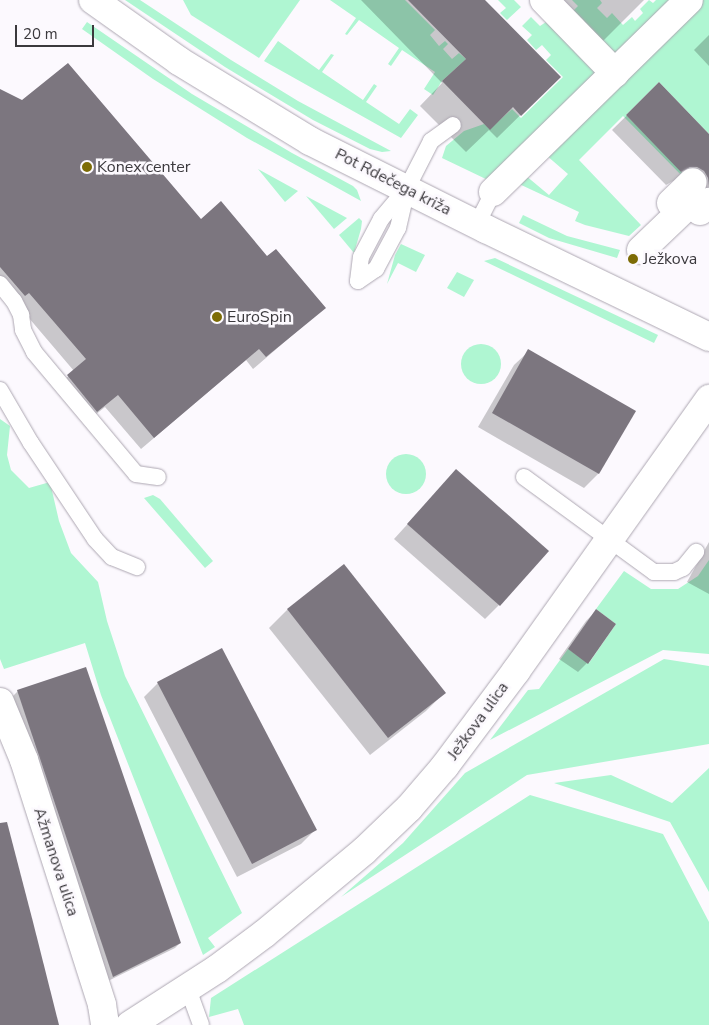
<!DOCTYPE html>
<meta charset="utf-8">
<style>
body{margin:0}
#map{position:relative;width:709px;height:1025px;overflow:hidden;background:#fcf9fe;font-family:"Nunito Sans",sans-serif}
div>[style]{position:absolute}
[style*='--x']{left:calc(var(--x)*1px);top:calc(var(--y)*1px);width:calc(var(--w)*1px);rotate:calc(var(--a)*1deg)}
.green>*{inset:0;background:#aff6d2}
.round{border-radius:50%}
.shadow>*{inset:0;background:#0003}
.building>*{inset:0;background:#7c767f}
.roads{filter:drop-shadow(0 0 1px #ada7b2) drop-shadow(0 0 1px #ada7b2)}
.lane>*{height:16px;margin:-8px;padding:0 8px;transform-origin:8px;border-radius:8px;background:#fff}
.street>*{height:28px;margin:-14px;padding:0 14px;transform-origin:14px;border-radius:14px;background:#fff}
.secondary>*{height:28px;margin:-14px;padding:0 14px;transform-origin:14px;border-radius:14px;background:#fff}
.dots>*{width:14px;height:14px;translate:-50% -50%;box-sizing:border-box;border:2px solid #fcf9fe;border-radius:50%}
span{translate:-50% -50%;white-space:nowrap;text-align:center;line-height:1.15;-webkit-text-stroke:5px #fcf9fe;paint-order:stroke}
.poi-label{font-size:16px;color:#3b393d}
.left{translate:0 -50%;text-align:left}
.street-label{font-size:16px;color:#3b393d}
.scale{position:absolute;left:15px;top:25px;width:79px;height:22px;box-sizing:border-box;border:2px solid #3b393d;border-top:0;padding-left:6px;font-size:15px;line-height:18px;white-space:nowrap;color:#3b393d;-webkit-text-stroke:4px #fcf9fe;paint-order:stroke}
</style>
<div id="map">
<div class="green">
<div style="clip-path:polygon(125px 0,140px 0,231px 60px,298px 101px,391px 151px,382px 152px,370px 149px,313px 120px,225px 67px)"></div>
<div style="clip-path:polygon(183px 0,300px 0,259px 58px,191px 15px)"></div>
<div style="clip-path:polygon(330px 0,405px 0,435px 30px,430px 35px,439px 46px,445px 41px,448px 44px,443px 49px,452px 59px,459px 53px,466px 59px,442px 81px,433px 95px,424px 89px,435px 72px,402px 50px,391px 66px,388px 64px,399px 48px,359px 20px,347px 35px,345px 34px,356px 18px)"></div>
<div style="clip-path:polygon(498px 0,514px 0,521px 7px,507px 20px,500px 13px,506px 8px)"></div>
<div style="clip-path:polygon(572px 0,600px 0,602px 3px,597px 8px,607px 18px,612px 13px,623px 25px,632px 17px,635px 21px,643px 13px,640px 9px,649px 0,653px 3px,656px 0,675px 0,618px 57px,573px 11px,578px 6px)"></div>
<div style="clip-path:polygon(703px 0,709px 0,709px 134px,659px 82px,626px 115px,688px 178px,686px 180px,623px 116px,579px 160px,641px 225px,629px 236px,585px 225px,575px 221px,579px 212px,517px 183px,525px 175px,549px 195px,568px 174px,546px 155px)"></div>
<div style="clip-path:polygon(531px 17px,540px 26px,546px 22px,598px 76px,490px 181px,442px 158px,446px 146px,464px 131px,484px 124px,490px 129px,512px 109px,521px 118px,563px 77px,546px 60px,551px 55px,542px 45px,536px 50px,527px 40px,532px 35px,522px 26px)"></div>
<div style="clip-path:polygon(87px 22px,192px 94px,292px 153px,353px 186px,357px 190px,361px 201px,247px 138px,153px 79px,82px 29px)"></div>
<div style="clip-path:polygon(278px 41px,319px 70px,331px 54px,334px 55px,322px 72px,363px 100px,374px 84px,377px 86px,366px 102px,399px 124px,410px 109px,418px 115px,401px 138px,264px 61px)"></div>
<div style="clip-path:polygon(258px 169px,298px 191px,285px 202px)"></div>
<div style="clip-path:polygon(306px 196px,347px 218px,334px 229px)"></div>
<div style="clip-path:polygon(523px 215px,567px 236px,620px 250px,617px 258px,549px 238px,519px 223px)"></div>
<div style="clip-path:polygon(359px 218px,362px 221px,361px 229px,354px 253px,339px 235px)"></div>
<div style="clip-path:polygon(401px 244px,425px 255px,416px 272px,398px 263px,387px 284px,395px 255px)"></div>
<div style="clip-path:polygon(495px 258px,658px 335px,654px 343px,484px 261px)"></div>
<div style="clip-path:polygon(457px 272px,474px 280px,464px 297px,447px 288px)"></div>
<div class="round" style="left:461px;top:344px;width:40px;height:40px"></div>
<div style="clip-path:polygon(0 419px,10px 426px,7px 455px,11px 470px,29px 488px,50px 482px,59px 521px,71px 553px,98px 582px,107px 621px,125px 676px,242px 913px,208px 938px,215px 947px,203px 955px,101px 695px,85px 643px,4px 669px,0 659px)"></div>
<div class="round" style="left:386px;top:454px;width:40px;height:40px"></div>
<div style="clip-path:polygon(153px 495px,160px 499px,213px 561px,205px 568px,144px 498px)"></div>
<div style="clip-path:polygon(709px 560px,709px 654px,663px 650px,490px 740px,528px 690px,539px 689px,568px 649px,589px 663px,616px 624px,596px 609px,624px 571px,651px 589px,678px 589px,698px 576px)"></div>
<div style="clip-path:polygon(664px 659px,709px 666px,709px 744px,527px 775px,341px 897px,403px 843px,465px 773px)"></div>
<div style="clip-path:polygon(709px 768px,709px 892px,670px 822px,554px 783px,611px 775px,672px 803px)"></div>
<div style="clip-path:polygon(530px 795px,663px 834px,709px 922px,709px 1025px,244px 1025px,238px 1009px,209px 1017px,211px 998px)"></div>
</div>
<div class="shadow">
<div style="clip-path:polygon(361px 0,483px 0,559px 77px,497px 138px,489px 130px,466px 152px,420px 106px,442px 83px)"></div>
<div style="clip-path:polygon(557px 0,644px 0,600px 44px)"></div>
<div style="clip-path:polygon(709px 35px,709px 66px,694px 50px)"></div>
<div style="clip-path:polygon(659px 84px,709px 135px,709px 192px,683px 181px,673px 181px,666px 185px,612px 130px)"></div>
<div style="clip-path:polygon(0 93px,200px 221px,267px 258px,324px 308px,253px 369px,246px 360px,141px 449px,105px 407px,85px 423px,55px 388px,74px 371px,17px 304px,0 293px)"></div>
<div style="clip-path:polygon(529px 351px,634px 411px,598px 474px,584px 488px,478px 427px,514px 365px)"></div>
<div style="clip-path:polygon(456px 471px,499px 605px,485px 619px,394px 539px)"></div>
<div style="clip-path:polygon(709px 542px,709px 594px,687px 582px)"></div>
<div style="clip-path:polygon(344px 566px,444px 693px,426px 711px,370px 755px,269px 628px,287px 610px)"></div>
<div style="clip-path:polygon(596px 611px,587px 663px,578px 672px,559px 659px,586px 621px)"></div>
<div style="clip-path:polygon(158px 683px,315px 830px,301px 844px,237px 877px,144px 697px)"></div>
<div style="clip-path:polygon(18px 691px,180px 943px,175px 948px,108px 981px,13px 696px)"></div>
</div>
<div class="building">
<div style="clip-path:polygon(408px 0,485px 0,561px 77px,521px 116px,513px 107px,490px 130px,442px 81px,466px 59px)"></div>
<div style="clip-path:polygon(68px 63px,201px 219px,221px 201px,267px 256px,276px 249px,326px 308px,266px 357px,259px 349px,154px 438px,118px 395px,97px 412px,67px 375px,86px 359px,29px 293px,25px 296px,0 267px,0 89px,22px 100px)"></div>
<div style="clip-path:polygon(659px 82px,709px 134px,709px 187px,708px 178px,704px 171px,697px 167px,690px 167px,681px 172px,626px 115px)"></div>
<div style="clip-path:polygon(528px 349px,636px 411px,599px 474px,492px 413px)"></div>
<div style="clip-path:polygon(456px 469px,549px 551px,500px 606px,407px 524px)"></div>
<div style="clip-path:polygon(344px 564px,446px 693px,388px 738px,287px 609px)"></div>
<div style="clip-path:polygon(596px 609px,616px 624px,588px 664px,568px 649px)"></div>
<div style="clip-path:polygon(222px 648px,317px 830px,252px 864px,157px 682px)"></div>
<div style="clip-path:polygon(86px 667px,181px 943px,113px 977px,17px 690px)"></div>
<div style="clip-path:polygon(7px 822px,33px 922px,59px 1025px,0 1025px,0 823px)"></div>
</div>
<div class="roads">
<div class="lane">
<div style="--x:477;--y:224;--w:36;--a:-63"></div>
<div style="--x:358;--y:281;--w:24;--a:-83"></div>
<div style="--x:361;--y:257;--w:43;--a:-62.2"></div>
<div style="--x:381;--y:219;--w:40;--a:-50"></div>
<div style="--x:407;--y:188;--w:53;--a:-62.9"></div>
<div style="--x:431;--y:141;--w:27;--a:-36"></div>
<div style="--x:358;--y:281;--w:22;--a:-34"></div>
<div style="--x:376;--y:269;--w:47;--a:-61.8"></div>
<div style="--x:398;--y:228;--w:37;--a:-77"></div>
<div style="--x:0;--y:284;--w:22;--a:51"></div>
<div style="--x:14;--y:301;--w:16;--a:63"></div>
<div style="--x:21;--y:315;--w:15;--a:82"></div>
<div style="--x:23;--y:330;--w:25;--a:63"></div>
<div style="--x:34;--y:352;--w:159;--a:50.1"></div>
<div style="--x:136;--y:474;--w:22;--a:8"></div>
<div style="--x:0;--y:390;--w:61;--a:59.7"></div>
<div style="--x:31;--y:443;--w:115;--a:56.3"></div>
<div style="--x:95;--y:539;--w:25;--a:47"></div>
<div style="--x:112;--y:557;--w:27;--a:22"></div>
<div style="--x:524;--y:477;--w:161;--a:36.2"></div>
<div style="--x:654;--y:572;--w:20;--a:0"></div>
<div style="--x:674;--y:572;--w:10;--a:-24"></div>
<div style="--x:683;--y:568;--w:21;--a:-51"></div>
<div style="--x:188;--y:989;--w:38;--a:70"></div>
</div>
<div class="street">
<div style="--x:544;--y:0;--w:102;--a:45.8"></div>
<div style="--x:493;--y:192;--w:274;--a:-44.4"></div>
<div style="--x:671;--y:203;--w:30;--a:-44"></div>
<div style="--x:700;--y:211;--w:13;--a:-45"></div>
<div style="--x:641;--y:250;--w:62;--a:-43.7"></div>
<div style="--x:0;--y:702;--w:63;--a:67.5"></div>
<div style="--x:24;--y:760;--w:257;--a:72.3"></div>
<div style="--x:102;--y:1005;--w:20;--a:81"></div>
<div style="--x:130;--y:1025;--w:103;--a:-32.8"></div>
<div style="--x:217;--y:969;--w:59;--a:-36.7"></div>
<div style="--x:264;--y:934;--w:130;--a:-39.7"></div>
<div style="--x:364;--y:851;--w:62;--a:-43.7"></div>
<div style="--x:409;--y:808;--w:55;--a:-49.4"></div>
<div style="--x:445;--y:766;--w:119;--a:-53.2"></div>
<div style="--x:516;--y:671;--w:334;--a:-54.6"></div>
</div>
<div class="secondary">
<div style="--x:93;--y:0;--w:105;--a:35.3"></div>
<div style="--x:179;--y:61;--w:153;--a:31.4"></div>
<div style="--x:310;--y:141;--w:197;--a:26.6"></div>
<div style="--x:486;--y:229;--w:248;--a:25.8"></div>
</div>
</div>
<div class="dots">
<div style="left:87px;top:167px;background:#7d6c06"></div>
<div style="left:633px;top:259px;background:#7d6c06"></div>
<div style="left:217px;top:317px;background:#7d6c06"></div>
</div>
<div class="poi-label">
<span class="left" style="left:97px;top:167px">Konex center</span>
<span class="left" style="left:643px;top:259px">Ježkova</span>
<span class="left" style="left:227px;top:317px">EuroSpin</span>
</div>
<div class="street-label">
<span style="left:393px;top:182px;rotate:27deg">Pot Rdečega križa</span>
<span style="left:478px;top:721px;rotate:-54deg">Ježkova ulica</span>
<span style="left:56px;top:862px;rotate:72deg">Ažmanova ulica</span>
</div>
<div class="scale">20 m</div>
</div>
